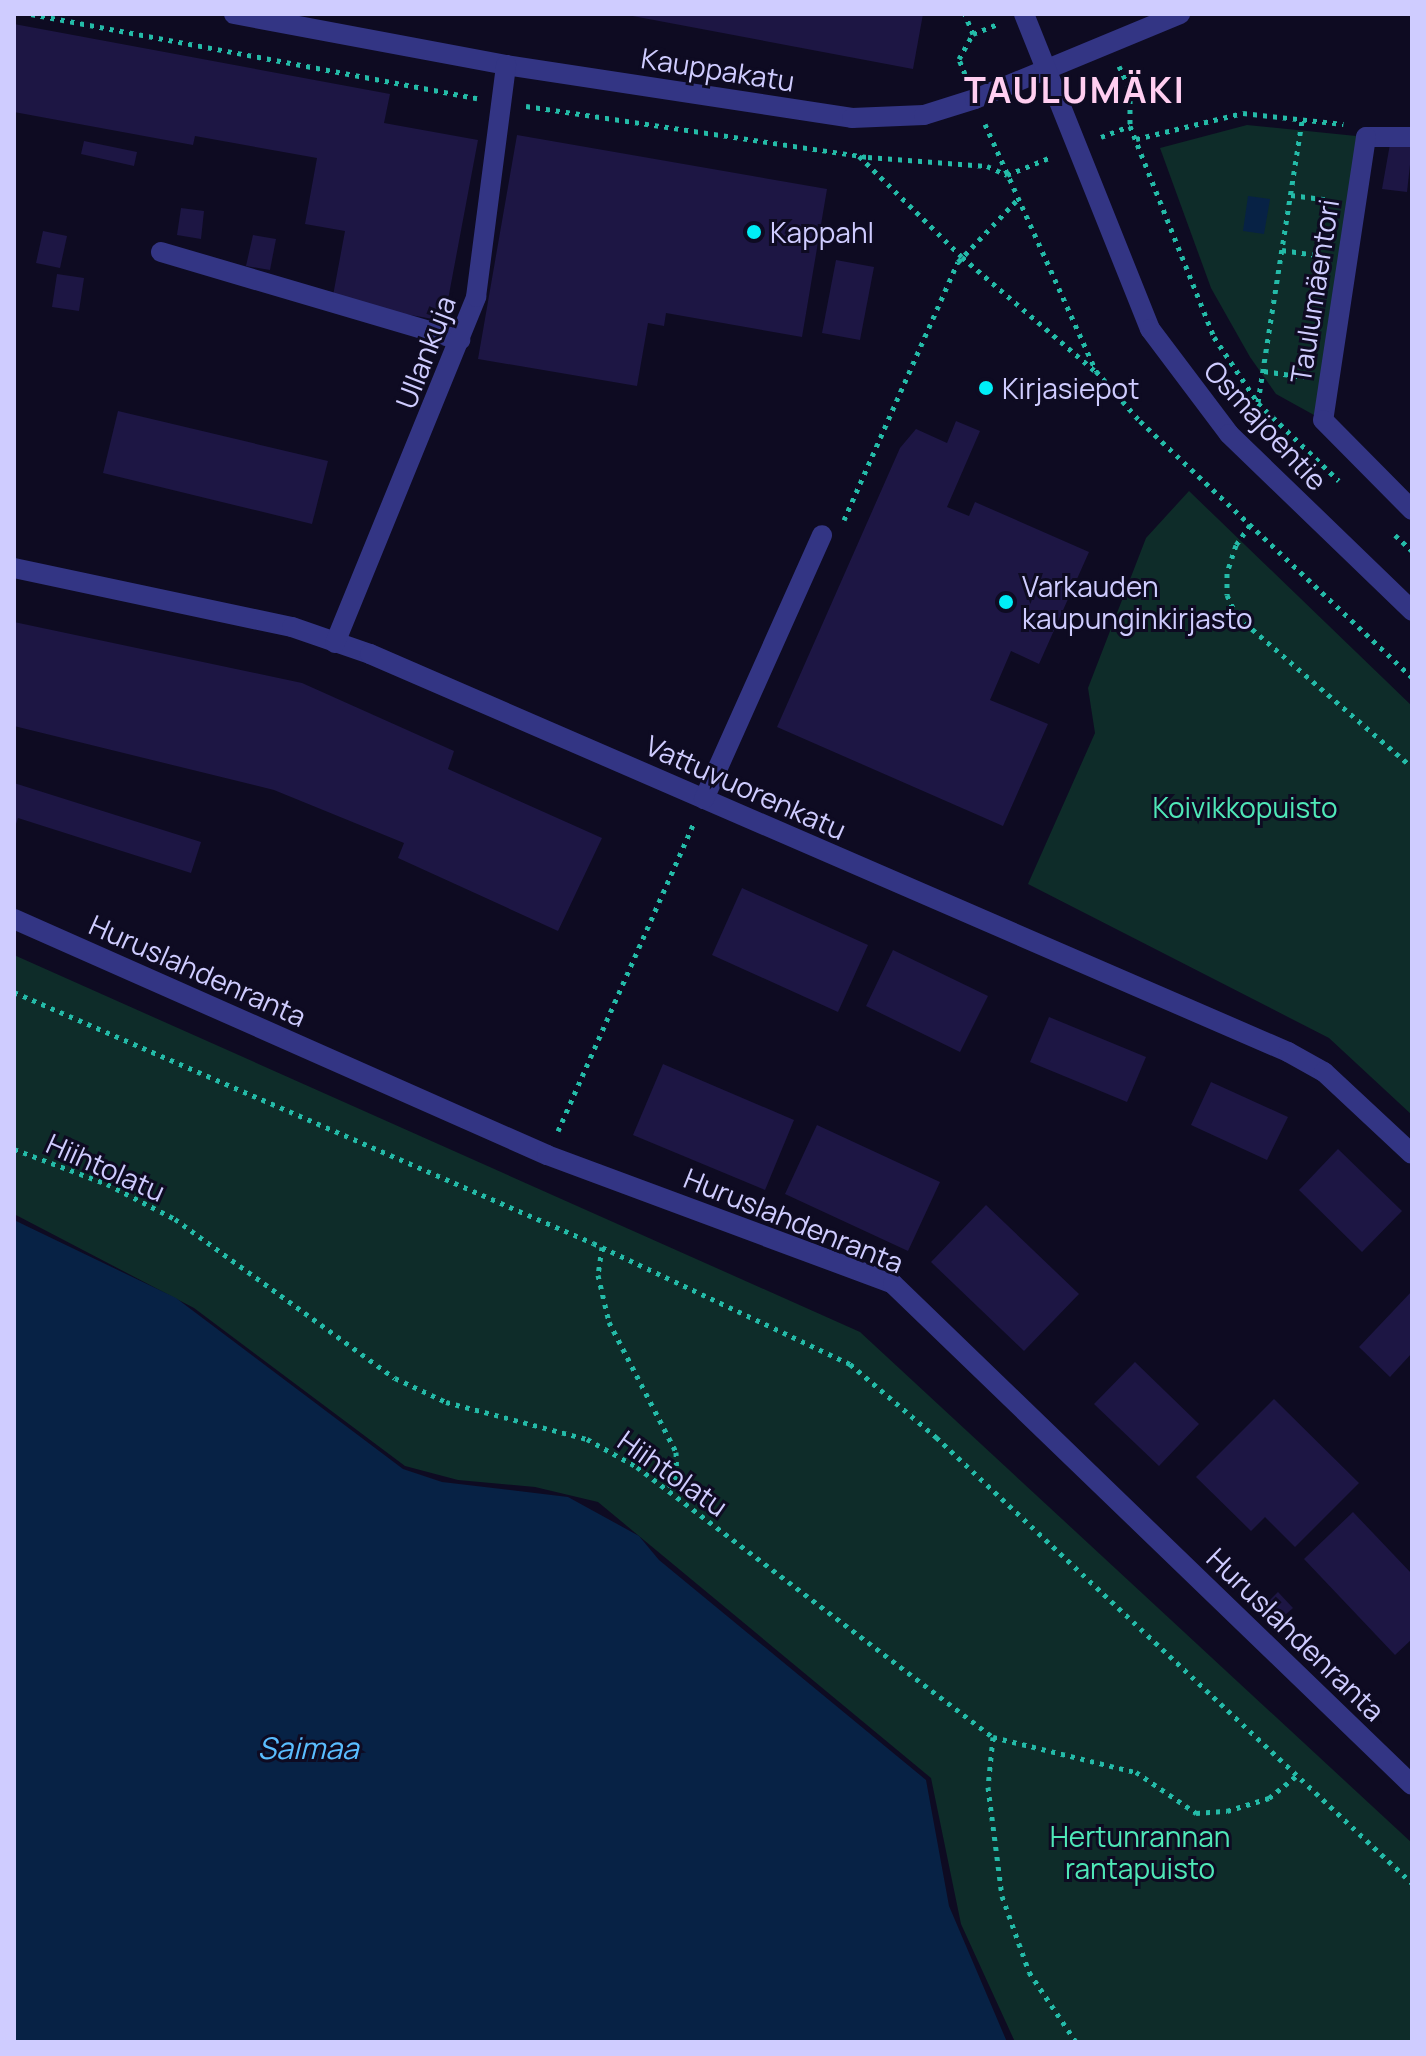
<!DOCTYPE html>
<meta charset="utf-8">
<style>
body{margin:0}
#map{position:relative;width:1426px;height:2056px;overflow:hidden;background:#0e0b22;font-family:Manrope,sans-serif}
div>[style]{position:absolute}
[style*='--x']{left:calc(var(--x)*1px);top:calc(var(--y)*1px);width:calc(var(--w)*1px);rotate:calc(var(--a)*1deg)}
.green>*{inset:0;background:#0e2c29}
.water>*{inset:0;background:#072245}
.building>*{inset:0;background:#1d1644}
.path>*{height:5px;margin-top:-2.5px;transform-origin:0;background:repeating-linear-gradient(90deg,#24bba8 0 4px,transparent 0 10px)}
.pedestrian>*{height:20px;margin:-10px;padding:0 10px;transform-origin:10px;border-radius:10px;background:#333584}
.minor>*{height:20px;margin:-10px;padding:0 10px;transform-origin:10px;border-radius:10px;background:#333584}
.tertiary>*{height:20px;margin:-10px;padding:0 10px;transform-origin:10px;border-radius:10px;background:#333584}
.dots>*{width:22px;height:22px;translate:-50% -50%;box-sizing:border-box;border:4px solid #0e0b22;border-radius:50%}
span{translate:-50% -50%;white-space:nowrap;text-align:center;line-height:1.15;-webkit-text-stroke:6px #0e0b22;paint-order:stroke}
.street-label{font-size:28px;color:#cfccff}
.poi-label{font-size:28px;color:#cfccff}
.left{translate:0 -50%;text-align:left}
.park-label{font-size:28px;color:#4fe8b8}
.water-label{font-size:30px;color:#5abdff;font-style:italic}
.district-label{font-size:36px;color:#ffcef0;font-weight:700;letter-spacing:2px}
.frame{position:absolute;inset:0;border:16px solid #cfccff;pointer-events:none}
</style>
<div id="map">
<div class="green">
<div style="clip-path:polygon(1247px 125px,1366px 137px,1323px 420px,1276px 394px,1250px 357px,1211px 288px,1160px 148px)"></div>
<div style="clip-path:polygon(1189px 491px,1412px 706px,1412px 1115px,1329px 1038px,1028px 884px,1095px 733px,1088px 688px,1146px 538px)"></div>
<div style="clip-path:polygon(14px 955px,860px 1332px,1412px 1843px,1412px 2042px,1015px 2042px,961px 1924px,931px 1778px,598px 1502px,535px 1487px,458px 1480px,405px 1466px,194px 1308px,14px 1214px)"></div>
</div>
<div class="water">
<div style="clip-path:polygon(1248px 196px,1270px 199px,1264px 234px,1243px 231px)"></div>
<div style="clip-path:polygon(14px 1220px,176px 1298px,403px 1469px,442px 1482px,568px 1497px,639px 1536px,659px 1560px,926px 1780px,949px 1906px,1007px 2042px,14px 2042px)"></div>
</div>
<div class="building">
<div style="clip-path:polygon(622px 14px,923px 14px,913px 69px)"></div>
<div style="clip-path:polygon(14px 24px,390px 94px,384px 123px,478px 140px,444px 321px,332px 301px,345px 231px,305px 224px,317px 158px,195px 136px,193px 145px,14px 112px)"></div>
<div style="clip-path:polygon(517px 135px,827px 189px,802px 337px,666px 313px,664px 326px,648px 323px,637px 386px,478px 359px)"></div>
<div style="clip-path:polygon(84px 141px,137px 152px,134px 166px,81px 154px)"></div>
<div style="clip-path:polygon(1390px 144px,1412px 147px,1407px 192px,1382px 189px)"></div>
<div style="clip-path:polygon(181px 208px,204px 211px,201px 239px,177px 235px)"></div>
<div style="clip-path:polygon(43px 231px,67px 236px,60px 268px,36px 263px)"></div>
<div style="clip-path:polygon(253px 235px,276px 239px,270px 270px,246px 266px)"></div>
<div style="clip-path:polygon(836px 260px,874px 267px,860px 340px,822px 333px)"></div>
<div style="clip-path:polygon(57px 274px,84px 278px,79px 311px,52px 307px)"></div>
<div style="clip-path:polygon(118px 411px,328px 461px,312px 524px,103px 473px)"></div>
<div style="clip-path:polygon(956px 421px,980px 431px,947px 507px,969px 516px,975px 502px,1089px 552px,1039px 664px,1011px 651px,990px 700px,1048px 724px,1003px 826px,777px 727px,900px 448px,916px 429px,947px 443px)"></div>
<div style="clip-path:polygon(14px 622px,302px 683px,454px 751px,448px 769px,602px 838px,558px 931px,398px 858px,404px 843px,274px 790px,14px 726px)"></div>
<div style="clip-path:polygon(14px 783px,201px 842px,191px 873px,18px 818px,14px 830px)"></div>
<div style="clip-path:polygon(742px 888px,868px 945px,838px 1012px,712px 955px)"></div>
<div style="clip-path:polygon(893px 950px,988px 996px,960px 1052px,866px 1006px)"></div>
<div style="clip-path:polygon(1049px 1017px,1146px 1057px,1127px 1102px,1030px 1062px)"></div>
<div style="clip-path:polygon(663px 1064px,794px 1120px,765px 1190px,633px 1135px)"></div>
<div style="clip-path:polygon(1211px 1082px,1288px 1117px,1267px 1160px,1191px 1125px)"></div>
<div style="clip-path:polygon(817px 1125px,940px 1182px,908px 1251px,785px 1194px)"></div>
<div style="clip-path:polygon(1338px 1149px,1402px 1211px,1362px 1252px,1299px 1190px)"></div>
<div style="clip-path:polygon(986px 1205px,1079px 1294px,1024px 1351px,931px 1262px)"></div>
<div style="clip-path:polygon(1412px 1291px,1412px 1353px,1390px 1377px,1359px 1347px)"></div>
<div style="clip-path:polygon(1135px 1362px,1199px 1424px,1159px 1466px,1094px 1404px)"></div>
<div style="clip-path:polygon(1274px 1399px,1359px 1483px,1295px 1547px,1265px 1517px,1251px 1531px,1196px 1477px)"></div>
<div style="clip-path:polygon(1353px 1512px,1412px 1574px,1412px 1639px,1395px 1655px,1304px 1559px)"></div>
<div style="clip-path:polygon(1278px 1592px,1293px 1608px,1278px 1621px,1264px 1606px)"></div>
</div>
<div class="path">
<div style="--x:31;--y:14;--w:454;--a:10.7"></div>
<div style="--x:973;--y:34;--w:27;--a:-22"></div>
<div style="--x:1119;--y:66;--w:26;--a:65"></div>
<div style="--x:1130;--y:90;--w:36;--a:90"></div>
<div style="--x:1130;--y:126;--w:227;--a:68.3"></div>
<div style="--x:1214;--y:337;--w:79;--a:56.3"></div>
<div style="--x:1258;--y:403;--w:112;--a:43.9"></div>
<div style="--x:965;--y:74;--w:16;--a:-112"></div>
<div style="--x:959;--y:59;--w:29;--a:-61"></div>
<div style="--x:973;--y:34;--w:22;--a:-112"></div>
<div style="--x:526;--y:106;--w:346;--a:8.5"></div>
<div style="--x:868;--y:157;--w:119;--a:4.3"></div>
<div style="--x:987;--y:166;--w:22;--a:24"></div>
<div style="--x:1007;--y:175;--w:48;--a:-22.2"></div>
<div style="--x:985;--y:124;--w:271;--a:65.8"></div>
<div style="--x:1096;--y:371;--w:67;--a:48.7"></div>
<div style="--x:1140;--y:421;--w:374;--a:43.3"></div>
<div style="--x:1101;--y:137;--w:31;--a:-21"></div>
<div style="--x:1136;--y:139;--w:110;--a:-13.7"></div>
<div style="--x:1243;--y:113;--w:101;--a:6.3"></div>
<div style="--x:859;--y:156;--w:144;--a:44.4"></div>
<div style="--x:962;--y:257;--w:174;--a:40.6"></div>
<div style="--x:1291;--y:195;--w:40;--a:7.1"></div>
<div style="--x:1282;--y:250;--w:41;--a:8.3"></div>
<div style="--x:1264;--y:371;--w:40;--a:8.5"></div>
<div style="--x:1258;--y:402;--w:285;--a:-81.1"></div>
<div style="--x:844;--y:520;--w:282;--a:-66.2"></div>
<div style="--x:958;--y:262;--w:88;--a:-46.4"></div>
<div style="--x:1250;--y:525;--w:24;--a:125"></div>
<div style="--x:1236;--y:545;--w:29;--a:108"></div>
<div style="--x:1227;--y:573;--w:22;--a:90"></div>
<div style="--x:1227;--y:595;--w:23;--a:65"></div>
<div style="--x:1237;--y:616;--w:231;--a:40.8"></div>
<div style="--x:1395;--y:535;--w:23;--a:43"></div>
<div style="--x:14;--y:992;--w:631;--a:23.44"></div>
<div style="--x:593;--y:1243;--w:284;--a:25.2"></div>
<div style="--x:850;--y:1364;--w:113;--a:40.3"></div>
<div style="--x:936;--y:1437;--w:652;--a:43.14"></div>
<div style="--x:558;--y:1131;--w:338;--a:-66.2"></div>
<div style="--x:14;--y:1149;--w:99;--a:20.6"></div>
<div style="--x:107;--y:1184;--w:76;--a:27.2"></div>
<div style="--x:175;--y:1219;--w:271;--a:35.9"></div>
<div style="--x:395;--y:1378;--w:56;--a:25.2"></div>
<div style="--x:446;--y:1402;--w:146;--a:14.7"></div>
<div style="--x:587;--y:1439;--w:57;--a:29.2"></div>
<div style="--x:637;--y:1467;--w:447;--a:37.2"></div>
<div style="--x:993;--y:1737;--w:50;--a:95.7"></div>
<div style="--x:988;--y:1787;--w:110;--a:82.7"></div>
<div style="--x:1002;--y:1896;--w:81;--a:70.4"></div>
<div style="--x:1029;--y:1972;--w:84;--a:56.1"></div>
<div style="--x:602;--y:1247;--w:28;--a:98"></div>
<div style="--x:598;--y:1275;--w:48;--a:76.8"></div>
<div style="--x:609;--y:1322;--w:146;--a:62.7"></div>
<div style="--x:676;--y:1452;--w:24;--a:88"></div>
<div style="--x:677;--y:1476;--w:16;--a:128"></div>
<div style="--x:993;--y:1737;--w:147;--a:13.8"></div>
<div style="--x:1136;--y:1772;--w:73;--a:34.3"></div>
<div style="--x:1196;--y:1813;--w:31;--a:-4"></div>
<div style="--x:1227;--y:1811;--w:44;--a:-17.2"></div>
<div style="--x:1269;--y:1798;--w:35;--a:-39"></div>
</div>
<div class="pedestrian">
<div style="--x:1412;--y:137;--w:46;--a:180"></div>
<div style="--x:1366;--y:137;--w:286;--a:98.6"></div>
<div style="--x:1323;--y:420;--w:127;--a:45.3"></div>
</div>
<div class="minor">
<div style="--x:234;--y:14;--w:277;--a:10.6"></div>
<div style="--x:506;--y:65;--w:350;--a:8.7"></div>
<div style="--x:852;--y:118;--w:72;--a:-2.4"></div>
<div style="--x:924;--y:115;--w:53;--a:-17.4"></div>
<div style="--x:975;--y:99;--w:222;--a:-22.5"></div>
<div style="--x:161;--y:252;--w:312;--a:16.4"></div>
<div style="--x:14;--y:568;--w:284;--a:12"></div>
<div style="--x:292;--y:627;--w:83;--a:19.1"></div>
<div style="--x:370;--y:654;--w:1001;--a:23.44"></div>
<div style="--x:1288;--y:1052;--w:41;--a:29.1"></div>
<div style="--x:1324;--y:1072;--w:120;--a:43"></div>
<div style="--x:335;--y:643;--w:374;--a:-67.8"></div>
<div style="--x:476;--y:297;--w:234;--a:-82.6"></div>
<div style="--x:704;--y:799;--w:289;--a:-65.9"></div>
<div style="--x:14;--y:919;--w:583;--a:23.88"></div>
<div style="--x:547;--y:1155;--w:369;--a:20.4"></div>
<div style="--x:893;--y:1284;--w:721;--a:43.99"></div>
</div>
<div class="tertiary">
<div style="--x:1024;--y:14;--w:339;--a:68.2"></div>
<div style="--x:1150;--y:329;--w:131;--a:53"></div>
<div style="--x:1229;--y:434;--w:255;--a:44"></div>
</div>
<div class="dots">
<div style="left:754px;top:232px;background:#00eef7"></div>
<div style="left:986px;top:388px;background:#00eef7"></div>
<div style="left:1006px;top:602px;background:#00eef7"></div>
</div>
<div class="street-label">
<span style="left:718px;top:69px;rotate:9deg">Kauppakatu</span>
<span style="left:1314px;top:291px;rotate:-81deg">Taulumäentori</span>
<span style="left:425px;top:352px;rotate:-69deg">Ullankuja</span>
<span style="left:1266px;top:425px;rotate:47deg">Osmajoentie</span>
<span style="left:746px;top:787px;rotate:24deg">Vattuvuorenkatu</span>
<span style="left:198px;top:970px;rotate:24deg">Huruslahdenranta</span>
<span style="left:106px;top:1167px;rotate:24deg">Hiihtolatu</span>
<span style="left:794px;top:1220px;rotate:22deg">Huruslahdenranta</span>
<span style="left:673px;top:1473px;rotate:35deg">Hiihtolatu</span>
<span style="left:1296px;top:1634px;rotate:44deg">Huruslahdenranta</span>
</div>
<div class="poi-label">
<span class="left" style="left:770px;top:232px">Kappahl</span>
<span class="left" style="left:1002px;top:388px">Kirjasiepot</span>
<span class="left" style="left:1022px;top:602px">Varkauden<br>kaupunginkirjasto</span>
</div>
<div class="park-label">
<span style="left:1245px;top:807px">Koivikkopuisto</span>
<span style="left:1140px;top:1852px">Hertunrannan<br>rantapuisto</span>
</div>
<div class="water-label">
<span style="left:308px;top:1748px">Saimaa</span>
</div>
<div class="district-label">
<span style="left:1075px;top:90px">TAULUMÄKI</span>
</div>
<div class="frame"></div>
</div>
